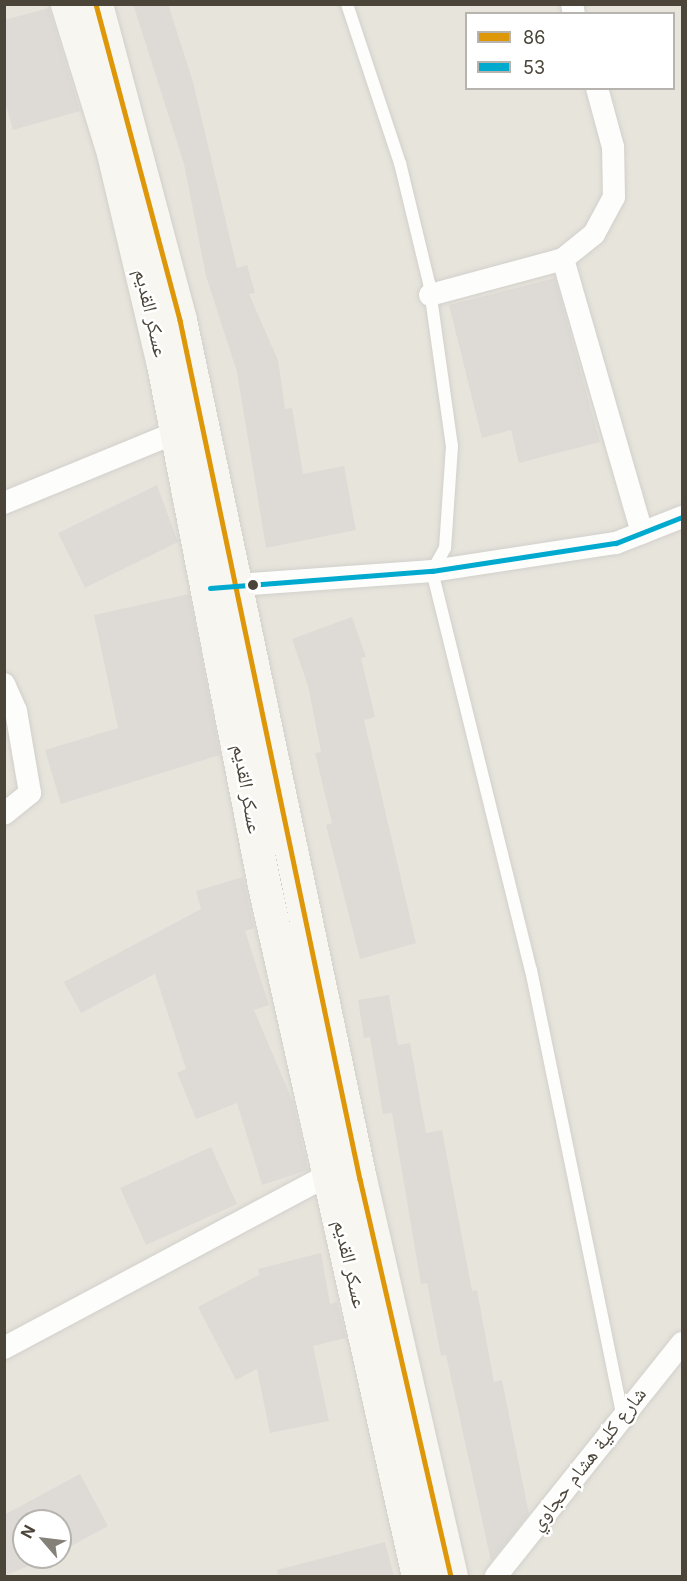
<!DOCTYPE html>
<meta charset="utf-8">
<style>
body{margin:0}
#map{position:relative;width:687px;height:1581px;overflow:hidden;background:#f4f2ee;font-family:Inter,"Noto Naskh Arabic",sans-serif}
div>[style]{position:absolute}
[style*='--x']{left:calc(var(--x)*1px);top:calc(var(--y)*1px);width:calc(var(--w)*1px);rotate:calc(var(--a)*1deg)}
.residential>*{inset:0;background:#e7e4dc}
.building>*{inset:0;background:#dedbd6}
.roads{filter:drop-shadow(0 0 2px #d2d0cb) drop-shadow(0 0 2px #d2d0cb)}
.lane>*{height:12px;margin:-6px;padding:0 6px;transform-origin:6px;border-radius:6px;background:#fdfdfc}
.street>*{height:22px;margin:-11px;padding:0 11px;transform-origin:11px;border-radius:11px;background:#fdfdfc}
.secondary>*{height:33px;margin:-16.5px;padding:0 16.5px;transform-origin:16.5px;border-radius:16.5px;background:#f7f6f1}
.bus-1>*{height:4.5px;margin:-2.25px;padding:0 2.25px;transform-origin:2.25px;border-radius:2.25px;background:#dd9709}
.bus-2>*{height:4.5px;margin:-2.25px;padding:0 2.25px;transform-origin:2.25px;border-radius:2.25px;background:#00a9ce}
.dots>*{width:16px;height:16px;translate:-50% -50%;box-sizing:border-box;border:3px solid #fff;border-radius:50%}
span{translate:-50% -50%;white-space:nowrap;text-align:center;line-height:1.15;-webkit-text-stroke:5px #fff;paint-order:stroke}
.street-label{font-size:20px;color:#4b4439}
.frame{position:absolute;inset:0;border:6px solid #4b4439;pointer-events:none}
.legend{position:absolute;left:465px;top:12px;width:210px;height:78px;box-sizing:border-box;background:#fff;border:2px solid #b7b4b0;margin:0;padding:8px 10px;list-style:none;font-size:18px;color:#4b4439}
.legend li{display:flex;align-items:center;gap:12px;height:30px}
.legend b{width:30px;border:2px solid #b7b4b0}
.north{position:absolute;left:12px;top:1509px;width:60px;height:60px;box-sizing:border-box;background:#fff;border:2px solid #b7b4b0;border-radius:50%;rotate:298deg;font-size:16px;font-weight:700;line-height:24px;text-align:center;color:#4b4439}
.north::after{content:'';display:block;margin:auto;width:21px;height:27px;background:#868178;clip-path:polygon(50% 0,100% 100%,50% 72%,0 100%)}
</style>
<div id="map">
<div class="residential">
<div style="clip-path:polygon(evenodd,5px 5px,682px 5px,682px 1576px,5px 1576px,5px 5px,466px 14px,674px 14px,674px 88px,466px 88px,466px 14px,5px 5px,24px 1521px,60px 1521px,60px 1557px,24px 1557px,24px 1521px)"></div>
</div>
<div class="building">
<div style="clip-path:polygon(133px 4px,168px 4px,193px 82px,237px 268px,247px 265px,255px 293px,249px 294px,278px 360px,285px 409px,292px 408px,303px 474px,344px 466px,356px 530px,266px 548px,237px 372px,206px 276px,184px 164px)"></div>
<div style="clip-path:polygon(49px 8px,80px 111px,13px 130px,4px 98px,4px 20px)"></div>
<div style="clip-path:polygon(555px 278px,600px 442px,519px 463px,511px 430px,482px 438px,449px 305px)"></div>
<div style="clip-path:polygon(157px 485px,178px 542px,85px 588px,58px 533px)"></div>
<div style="clip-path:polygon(189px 594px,220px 755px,61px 804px,45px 750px,118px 728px,94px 615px)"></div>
<div style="clip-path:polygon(352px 617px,366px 657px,361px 658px,375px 717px,364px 720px,416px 943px,360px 959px,326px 825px,332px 823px,315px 753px,321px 752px,308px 686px,292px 639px)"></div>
<div style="clip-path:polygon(243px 877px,254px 928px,245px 931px,269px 1005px,254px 1010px,293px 1102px,308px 1170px,262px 1185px,237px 1103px,196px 1119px,177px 1073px,186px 1069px,155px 974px,81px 1013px,64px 982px,201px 909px,196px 891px)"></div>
<div style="clip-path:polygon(389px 995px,398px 1045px,410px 1043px,426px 1133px,442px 1130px,472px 1291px,477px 1290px,494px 1382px,502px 1380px,529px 1514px,491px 1561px,446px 1355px,441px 1356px,427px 1283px,421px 1284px,392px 1113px,383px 1114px,370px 1037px,364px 1038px,358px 1000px)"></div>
<div style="clip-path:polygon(211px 1147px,237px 1204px,146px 1245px,120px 1188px)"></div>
<div style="clip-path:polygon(321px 1253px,330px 1304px,337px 1302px,346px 1338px,313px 1346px,329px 1421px,270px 1433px,257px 1369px,236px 1380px,198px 1307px,259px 1275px,258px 1269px)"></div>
<div style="clip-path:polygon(80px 1474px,108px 1526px,60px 1552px,60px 1521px,24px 1521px,24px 1557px,50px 1557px,4px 1576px,4px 1515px)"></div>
<div style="clip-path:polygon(385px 1542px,394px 1576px,278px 1576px,277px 1570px)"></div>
</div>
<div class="roads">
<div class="lane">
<div style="--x:347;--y:4;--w:168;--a:71.6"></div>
<div style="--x:400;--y:163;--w:123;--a:76.4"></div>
<div style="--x:429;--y:283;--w:165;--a:82"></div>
<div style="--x:452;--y:446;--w:102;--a:93.9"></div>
<div style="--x:445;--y:548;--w:26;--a:119"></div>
<div style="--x:432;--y:571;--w:411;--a:76.1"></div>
<div style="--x:531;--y:970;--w:454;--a:78.4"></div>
</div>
<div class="street">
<div style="--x:572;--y:4;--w:10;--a:79"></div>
<div style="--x:563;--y:259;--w:285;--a:73.9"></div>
<div style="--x:430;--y:295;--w:138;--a:-15.1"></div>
<div style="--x:563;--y:259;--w:40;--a:-39"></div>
<div style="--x:594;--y:234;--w:42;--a:-61.6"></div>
<div style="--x:614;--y:197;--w:50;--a:-91.1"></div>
<div style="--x:613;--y:147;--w:61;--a:-105.2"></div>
<div style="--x:4;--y:503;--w:187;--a:-22.3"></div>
<div style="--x:223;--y:586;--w:210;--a:-4.1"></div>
<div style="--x:432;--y:571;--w:186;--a:-8.7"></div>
<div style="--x:616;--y:543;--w:71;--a:-21.5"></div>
<div style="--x:4;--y:684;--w:30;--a:66"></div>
<div style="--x:16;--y:711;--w:83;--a:80.3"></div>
<div style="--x:30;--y:793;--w:33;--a:141"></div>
<div style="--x:4;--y:1348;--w:370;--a:-28.1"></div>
<div style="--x:330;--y:1174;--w:10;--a:11"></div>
<div style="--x:496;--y:1576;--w:298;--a:-51.4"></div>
</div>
<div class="secondary">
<div style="--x:67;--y:4;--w:156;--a:72.8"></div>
<div style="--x:113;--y:153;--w:217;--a:76.7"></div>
<div style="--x:163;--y:364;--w:531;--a:79.03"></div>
<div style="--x:264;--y:885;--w:708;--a:77.44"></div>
<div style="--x:96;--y:4;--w:327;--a:75.1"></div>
<div style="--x:180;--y:320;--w:878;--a:78.17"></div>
<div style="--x:360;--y:1179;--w:407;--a:77.1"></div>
</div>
</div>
<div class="bus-1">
<div style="--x:96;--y:4;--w:327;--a:75.1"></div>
<div style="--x:180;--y:320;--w:878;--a:78.17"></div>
<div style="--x:360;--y:1179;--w:407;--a:77.1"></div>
</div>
<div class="bus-2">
<div style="--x:210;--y:588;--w:223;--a:-4.4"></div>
<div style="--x:432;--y:571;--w:186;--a:-8.7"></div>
<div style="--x:616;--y:543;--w:71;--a:-21.5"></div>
</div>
<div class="dots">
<div style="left:253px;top:585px;background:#4b4439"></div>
</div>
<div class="street-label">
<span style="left:151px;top:313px;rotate:77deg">عسكر القديم</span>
<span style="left:247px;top:789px;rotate:80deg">عسكر القديم</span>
<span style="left:350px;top:1264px;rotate:77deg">عسكر القديم</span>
<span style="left:588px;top:1459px;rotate:-52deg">شارع كلية هشام حجاوي</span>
</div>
<div class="frame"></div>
<ul class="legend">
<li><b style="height:8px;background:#dd9709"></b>86</li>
<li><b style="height:8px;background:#00a9ce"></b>53</li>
</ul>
<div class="north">N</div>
</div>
